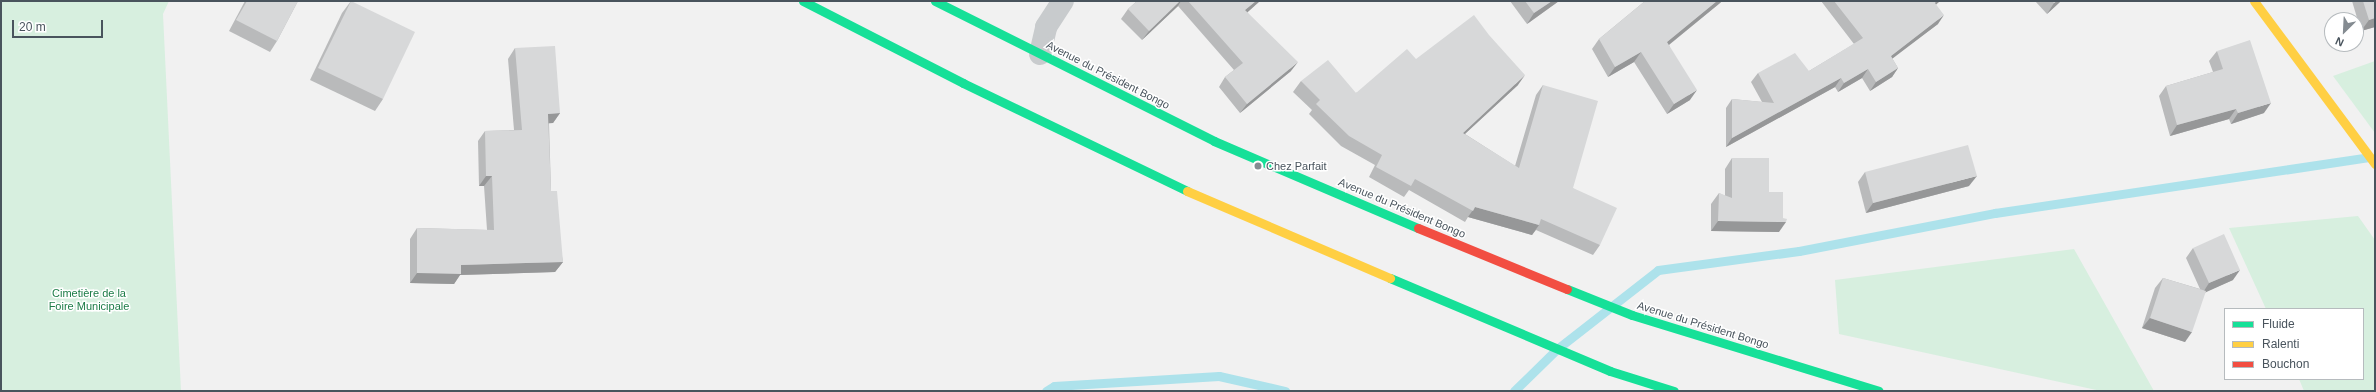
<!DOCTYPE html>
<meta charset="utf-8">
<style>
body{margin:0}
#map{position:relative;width:2376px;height:392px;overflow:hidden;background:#f1f1f1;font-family:Arial,sans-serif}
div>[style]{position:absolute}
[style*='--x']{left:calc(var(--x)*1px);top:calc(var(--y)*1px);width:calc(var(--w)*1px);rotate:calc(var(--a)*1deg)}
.green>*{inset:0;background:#d7efdf}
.stream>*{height:9px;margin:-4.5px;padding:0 4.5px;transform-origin:4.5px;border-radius:4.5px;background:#ade2eb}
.street>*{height:22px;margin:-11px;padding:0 11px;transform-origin:11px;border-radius:11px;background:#c8cbcd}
.fast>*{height:9px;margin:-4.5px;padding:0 4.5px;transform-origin:4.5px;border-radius:4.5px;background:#16e098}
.slow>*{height:9px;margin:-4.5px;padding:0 4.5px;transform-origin:4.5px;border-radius:4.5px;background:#ffcf43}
.jam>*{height:9px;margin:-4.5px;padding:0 4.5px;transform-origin:4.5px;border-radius:4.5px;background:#f24e42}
.wall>*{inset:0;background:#b9babb}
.shaded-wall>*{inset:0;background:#969798}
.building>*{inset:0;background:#d7d8d9}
.dots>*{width:11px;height:11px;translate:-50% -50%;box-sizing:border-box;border:2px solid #fff;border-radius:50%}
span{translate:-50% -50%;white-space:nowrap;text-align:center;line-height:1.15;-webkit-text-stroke:3px #fff;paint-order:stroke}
.street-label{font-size:11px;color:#49545d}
.poi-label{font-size:11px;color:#49545d}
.left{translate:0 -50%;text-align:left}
.park-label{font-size:11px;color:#1c7c47}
.frame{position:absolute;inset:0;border:2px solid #49545d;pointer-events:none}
.legend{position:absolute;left:2224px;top:308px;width:140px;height:72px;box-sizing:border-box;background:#fff;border:1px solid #b6bbbe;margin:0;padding:5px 7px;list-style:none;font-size:12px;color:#49545d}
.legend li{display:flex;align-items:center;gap:8px;height:20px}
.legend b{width:20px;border:1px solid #b6bbbe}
.north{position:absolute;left:2324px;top:12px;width:40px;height:40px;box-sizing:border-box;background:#fff;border:1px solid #b6bbbe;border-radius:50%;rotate:204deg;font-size:11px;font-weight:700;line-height:16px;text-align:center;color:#49545d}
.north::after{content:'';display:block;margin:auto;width:14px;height:18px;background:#848b91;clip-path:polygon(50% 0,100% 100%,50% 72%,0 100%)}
.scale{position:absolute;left:12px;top:20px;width:91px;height:18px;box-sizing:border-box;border:2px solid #49545d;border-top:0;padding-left:5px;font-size:12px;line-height:14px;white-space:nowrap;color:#49545d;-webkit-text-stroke:3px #fff;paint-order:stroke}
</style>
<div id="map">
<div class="green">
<div style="clip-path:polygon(1px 1px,169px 1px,163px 14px,181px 391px,1px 391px)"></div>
<div style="clip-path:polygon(2375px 61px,2375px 133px,2333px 76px)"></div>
<div style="clip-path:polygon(2358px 216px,2375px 240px,2375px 391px,2304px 391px,2299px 379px,2363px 379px,2363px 309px,2266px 309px,2229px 228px)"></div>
<div style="clip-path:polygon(2074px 249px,2154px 391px,2101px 391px,1839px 334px,1835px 280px)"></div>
</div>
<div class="stream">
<div style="--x:1046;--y:391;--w:9;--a:-32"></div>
<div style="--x:1054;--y:386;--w:165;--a:-3.5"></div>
<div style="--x:1219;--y:376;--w:68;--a:12.8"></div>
<div style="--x:1514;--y:391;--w:60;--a:-44.3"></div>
<div style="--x:1557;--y:349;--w:128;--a:-38"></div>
<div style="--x:1658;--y:270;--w:142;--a:-7.7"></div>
<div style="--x:1799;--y:251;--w:200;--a:-11"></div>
<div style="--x:1995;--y:213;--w:378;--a:-8.5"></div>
</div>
<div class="street">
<div style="--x:1040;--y:54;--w:28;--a:-77"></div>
<div style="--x:1046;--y:27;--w:31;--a:-57"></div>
</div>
<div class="fast">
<div style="--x:803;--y:1;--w:180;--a:27.1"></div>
<div style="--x:963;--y:83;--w:249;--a:25.7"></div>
<div style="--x:935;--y:1;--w:312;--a:26.6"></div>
<div style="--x:1214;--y:141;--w:222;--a:23.1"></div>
<div style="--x:1390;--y:278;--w:239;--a:22.9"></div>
<div style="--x:1610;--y:371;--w:67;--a:17.4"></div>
<div style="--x:1567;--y:289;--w:70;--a:21.8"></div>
<div style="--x:1632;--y:315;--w:258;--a:17.1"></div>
</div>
<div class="slow">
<div style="--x:2254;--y:1;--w:203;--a:53.4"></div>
<div style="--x:1187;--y:191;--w:221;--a:23.2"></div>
</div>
<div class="jam">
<div style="--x:1418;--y:228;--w:161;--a:22.3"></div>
</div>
<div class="wall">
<div style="clip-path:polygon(245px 1px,298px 1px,277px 41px,270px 52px,229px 31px)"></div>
<div style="clip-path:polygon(351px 1px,383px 99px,375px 111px,310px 80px,342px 13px)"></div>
<div style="clip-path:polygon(1137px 1px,1260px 1px,1247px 12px,1291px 71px,1240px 113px,1219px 87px,1225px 77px,1234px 70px,1178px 6px,1142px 40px,1121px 19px,1128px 9px)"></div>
<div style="clip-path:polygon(1510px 1px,1559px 1px,1527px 24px)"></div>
<div style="clip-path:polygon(1645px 1px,1722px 1px,1720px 3px,1669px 45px,1690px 100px,1667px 114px,1634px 62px,1608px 77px,1592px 49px,1599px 39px)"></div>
<div style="clip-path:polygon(1821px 1px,1940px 1px,1936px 4px,1938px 24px,1892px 58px,1898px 68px,1892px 77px,1870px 91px,1862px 78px,1838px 92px,1835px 87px,1726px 147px,1726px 108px,1732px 99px,1762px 102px,1751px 82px,1758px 73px,1809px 71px,1854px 44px)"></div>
<div style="clip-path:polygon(2035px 1px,2061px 1px,2047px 14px)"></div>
<div style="clip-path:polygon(2352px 1px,2375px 1px,2375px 27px,2361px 31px)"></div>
<div style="clip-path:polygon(515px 48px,560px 113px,553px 123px,549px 123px,551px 191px,563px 262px,555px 272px,460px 275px,454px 284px,410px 283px,410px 239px,417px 228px,487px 230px,484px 186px,479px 186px,478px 141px,485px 131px,514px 130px,508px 59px)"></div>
<div style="clip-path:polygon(2217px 51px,2264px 113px,2231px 124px,2229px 119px,2170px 136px,2159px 96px,2166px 86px,2213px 72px,2209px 61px)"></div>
<div style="clip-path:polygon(1416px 59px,1518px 85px,1465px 134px,1515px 166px,1536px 95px,1543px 85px,1573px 188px,1600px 245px,1593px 255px,1536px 230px,1532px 235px,1468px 217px,1465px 222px,1409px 190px,1404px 197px,1369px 177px,1375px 165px,1341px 146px,1309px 114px,1312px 110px,1293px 92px,1301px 81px,1356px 93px)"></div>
<div style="clip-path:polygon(1732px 158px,1769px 192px,1779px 232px,1711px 231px,1711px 204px,1719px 193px,1725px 196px,1725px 169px)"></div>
<div style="clip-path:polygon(1865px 172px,1969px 186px,1866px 213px,1858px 182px)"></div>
<div style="clip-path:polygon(2193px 248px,2233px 280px,2205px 292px,2185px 342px,2142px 328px,2155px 288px,2163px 278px,2200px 289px,2186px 258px)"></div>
</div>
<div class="shaded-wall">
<div style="clip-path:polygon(1180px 1px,1181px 1px,1178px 6px,1142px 40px,1149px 31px)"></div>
<div style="clip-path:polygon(1256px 1px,1260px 1px,1239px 20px,1245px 10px)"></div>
<div style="clip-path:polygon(1552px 1px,1559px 1px,1527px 24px,1534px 13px)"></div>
<div style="clip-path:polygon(1717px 1px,1722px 1px,1720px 3px,1660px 52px,1667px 42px)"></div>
<div style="clip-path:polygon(1936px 1px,1940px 1px,1928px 12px,1935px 3px)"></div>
<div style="clip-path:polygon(2057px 1px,2061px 1px,2047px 14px,2054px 3px)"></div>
<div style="clip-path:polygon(1944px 15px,1938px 24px,1884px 65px,1891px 56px)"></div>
<div style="clip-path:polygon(2375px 18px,2375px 27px,2361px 31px,2369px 20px)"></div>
<div style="clip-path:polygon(1641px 52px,1634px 62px,1608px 77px,1615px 67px)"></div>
<div style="clip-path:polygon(1298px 62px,1291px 71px,1240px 113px,1247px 104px)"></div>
<div style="clip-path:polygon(1898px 68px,1892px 77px,1870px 91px,1876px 82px)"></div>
<div style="clip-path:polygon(1868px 69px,1862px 78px,1838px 92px,1844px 83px)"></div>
<div style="clip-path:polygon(1525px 75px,1518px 85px,1455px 143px,1463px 133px)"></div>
<div style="clip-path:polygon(1841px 78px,1835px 87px,1726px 147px,1732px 138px)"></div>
<div style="clip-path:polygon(1697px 90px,1690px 100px,1667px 114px,1674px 104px)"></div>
<div style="clip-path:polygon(2271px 103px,2264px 113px,2231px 124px,2238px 113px)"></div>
<div style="clip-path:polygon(2236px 109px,2229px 119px,2170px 136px,2177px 125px)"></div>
<div style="clip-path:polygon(560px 113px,553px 123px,541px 124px,548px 114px)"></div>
<div style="clip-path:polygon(486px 176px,492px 176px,484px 186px,479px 186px)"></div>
<div style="clip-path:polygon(1977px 176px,1969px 186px,1866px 213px,1873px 203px)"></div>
<div style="clip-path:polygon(1475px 207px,1539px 225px,1532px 235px,1468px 217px)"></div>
<div style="clip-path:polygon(1718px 221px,1786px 222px,1779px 232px,1711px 231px)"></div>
<div style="clip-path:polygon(563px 262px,555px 272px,460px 275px,454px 284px,410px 283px,417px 273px,461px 265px)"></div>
<div style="clip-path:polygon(2240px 270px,2233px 280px,2202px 294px,2209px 283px)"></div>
<div style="clip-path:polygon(2150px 318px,2192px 332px,2185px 342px,2142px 328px)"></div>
</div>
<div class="building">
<div style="clip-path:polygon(247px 1px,298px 1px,277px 41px,236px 20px)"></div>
<div style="clip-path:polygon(351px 1px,415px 32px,383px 99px,318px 68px)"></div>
<div style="clip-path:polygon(1137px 1px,1180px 1px,1149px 31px,1128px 9px)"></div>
<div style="clip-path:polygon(1188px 1px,1256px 1px,1245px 10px,1298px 62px,1247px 104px,1225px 77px,1243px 63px)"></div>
<div style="clip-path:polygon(1525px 1px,1552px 1px,1534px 13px)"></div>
<div style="clip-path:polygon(1645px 1px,1717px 1px,1667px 42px,1697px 90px,1674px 104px,1641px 52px,1615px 67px,1599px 39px)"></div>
<div style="clip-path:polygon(1834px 1px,1936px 1px,1935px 3px,1944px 15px,1891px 56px,1898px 68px,1876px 82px,1868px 69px,1844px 83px,1841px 78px,1732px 138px,1732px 99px,1774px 103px,1758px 73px,1795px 53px,1809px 71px,1863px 38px)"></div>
<div style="clip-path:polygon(2052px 1px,2057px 1px,2054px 3px)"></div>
<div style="clip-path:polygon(2363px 1px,2375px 1px,2375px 18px,2369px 20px)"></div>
<div style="clip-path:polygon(1474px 15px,1489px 35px,1525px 75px,1463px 133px,1519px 168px,1543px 85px,1598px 101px,1573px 188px,1617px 208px,1600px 245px,1541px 219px,1539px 225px,1475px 207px,1473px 211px,1415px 179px,1411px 186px,1376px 167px,1382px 155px,1349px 136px,1316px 104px,1320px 100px,1301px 81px,1328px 60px,1356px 93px,1407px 49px,1416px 59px)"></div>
<div style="clip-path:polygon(2250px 40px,2271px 103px,2238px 113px,2236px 109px,2177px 125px,2166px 86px,2223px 69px,2217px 51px)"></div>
<div style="clip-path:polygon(555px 46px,560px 113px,548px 114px,551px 191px,557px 191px,563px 262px,461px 265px,461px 274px,417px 273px,417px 228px,494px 230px,492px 176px,486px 176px,485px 131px,522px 130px,515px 48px)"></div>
<div style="clip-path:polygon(1968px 145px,1977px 176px,1873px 203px,1865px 172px)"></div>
<div style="clip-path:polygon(1732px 158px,1769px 158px,1769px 192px,1783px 192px,1783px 218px,1787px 219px,1786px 222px,1718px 221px,1719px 193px,1732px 198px)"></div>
<div style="clip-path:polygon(2224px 234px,2240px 270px,2209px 283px,2193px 248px)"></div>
<div style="clip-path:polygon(2163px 278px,2206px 291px,2192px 332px,2150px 318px)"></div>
</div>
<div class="dots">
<div style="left:1258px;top:166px;background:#848b91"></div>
</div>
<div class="street-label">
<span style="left:1108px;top:75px;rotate:27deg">Avenue du Président Bongo</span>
<span style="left:1402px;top:208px;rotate:23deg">Avenue du Président Bongo</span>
<span style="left:1703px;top:325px;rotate:17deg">Avenue du Président Bongo</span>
</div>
<div class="poi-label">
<span class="left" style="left:1266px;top:166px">Chez Parfait</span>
</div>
<div class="park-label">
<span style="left:89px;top:300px">Cimetière de la<br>Foire Municipale</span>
</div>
<div class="frame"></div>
<ul class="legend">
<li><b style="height:5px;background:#16e098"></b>Fluide</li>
<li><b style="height:5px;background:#ffcf43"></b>Ralenti</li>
<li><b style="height:5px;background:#f24e42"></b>Bouchon</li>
</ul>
<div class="north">N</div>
<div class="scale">20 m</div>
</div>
